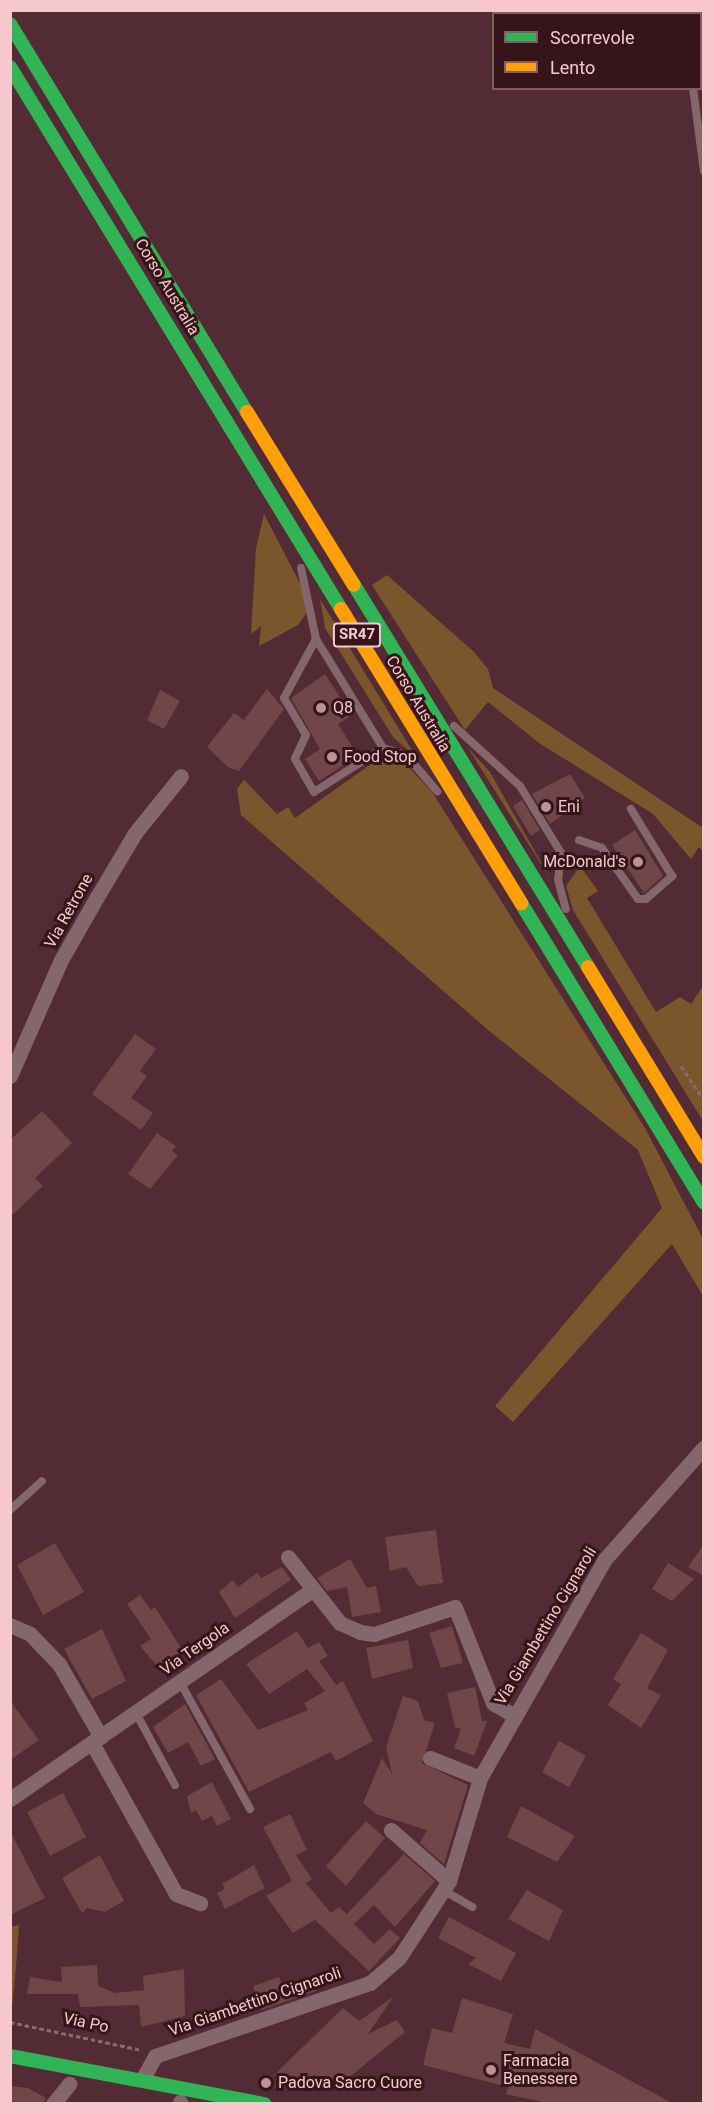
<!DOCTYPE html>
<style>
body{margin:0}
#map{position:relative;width:714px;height:2114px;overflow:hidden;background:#532b34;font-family:Roboto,sans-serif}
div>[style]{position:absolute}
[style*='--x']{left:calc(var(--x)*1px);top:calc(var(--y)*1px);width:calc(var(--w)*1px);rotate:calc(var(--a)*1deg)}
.green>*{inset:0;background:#7b552b}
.building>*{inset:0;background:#714648}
.path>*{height:3px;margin-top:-1.5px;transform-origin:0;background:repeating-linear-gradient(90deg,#876b70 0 4.5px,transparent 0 7.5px)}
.lane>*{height:8px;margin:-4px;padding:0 4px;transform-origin:4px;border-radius:4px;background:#84676c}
.street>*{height:15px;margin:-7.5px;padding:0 7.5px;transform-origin:7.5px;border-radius:7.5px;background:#84676c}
.fast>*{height:14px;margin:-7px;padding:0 7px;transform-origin:7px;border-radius:7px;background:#30b455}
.slow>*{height:14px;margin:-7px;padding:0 7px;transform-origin:7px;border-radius:7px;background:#ff9f0a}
.dots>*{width:16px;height:16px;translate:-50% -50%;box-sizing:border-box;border:3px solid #35151a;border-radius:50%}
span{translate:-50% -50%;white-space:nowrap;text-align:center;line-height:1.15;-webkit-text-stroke:6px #35151a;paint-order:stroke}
.shield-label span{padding:2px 4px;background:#35151a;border:2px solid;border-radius:4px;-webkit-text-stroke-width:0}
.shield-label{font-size:15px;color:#f6c8cd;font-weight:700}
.street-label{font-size:16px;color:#f6c8cd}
.poi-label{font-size:16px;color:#f6c8cd}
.left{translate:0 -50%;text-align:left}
.right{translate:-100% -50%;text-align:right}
.frame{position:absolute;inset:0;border:12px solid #f6c8cd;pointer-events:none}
.legend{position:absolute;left:492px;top:12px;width:210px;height:78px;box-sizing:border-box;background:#35151a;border:2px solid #825d62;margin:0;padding:8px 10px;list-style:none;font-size:18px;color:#f6c8cd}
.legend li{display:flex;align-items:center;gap:12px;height:30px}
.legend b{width:30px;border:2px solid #825d62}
</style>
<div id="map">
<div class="green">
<div style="clip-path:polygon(264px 514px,304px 591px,307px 612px,298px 625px,259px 646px,261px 626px,251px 634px,256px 548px)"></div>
<div style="clip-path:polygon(387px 575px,474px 652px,488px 669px,493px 688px,703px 828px,703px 851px,699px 847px,691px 859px,653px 814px,539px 743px,488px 702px,465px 730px,372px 585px)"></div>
<div style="clip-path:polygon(320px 599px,413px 752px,411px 753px,393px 737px,325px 628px)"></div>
<div style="clip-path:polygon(468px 748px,490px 772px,551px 880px)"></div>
<div style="clip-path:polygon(378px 759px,403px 761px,432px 792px,645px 1128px,703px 1239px,703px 1296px,672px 1244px,513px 1422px,495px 1406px,662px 1208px,638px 1150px,488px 1030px,241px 815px,237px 789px,244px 780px,277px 814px,288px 807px,295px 818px)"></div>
<div style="clip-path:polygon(580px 866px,598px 891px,587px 898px,656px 1012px,680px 997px,691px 1004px,703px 986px,703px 1121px,573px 910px,566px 886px)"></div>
<div style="clip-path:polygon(19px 1925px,16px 1967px,12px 2007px,11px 1927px)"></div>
</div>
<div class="building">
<div style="clip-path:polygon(325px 674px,352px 715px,338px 724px,358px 756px,319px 781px,305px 759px,320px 749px,291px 698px)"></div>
<div style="clip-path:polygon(267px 689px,284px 709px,239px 771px,229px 768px,207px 747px,234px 713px,244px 720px)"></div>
<div style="clip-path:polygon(160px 690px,180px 701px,164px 729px,147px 720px)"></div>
<div style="clip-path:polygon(570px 774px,585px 798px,550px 824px,532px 794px)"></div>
<div style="clip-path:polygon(522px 800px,540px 830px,531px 836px,513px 806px)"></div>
<div style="clip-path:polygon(635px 830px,663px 876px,644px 893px,612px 845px)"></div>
<div style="clip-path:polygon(135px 1034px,156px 1049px,140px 1071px,147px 1076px,131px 1098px,153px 1113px,141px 1130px,92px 1094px)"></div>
<div style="clip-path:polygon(42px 1111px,72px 1143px,35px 1178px,43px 1186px,10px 1217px,10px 1140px)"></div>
<div style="clip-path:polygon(157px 1133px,176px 1146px,172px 1151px,178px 1155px,150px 1189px,128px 1174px)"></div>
<div style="clip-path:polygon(436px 1530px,443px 1583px,418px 1586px,406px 1567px,390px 1571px,385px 1537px)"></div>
<div style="clip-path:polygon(55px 1543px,84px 1592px,43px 1615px,17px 1565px)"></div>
<div style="clip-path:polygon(704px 1544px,704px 1576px,688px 1567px)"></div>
<div style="clip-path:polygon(350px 1559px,367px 1588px,376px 1586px,381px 1612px,352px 1617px,347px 1587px,327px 1591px,317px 1578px)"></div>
<div style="clip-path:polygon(668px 1563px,694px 1579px,672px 1601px,652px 1589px)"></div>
<div style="clip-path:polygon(282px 1567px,291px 1580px,235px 1618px,219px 1592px,233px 1580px,238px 1587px,257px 1573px,261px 1578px)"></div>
<div style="clip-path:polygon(140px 1595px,151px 1610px,155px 1607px,183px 1651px,159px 1668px,140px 1646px,151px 1639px,127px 1604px)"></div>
<div style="clip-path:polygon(452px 1626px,463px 1663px,441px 1668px,429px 1633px)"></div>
<div style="clip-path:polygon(102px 1629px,126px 1681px,92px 1699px,64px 1649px)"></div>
<div style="clip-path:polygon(297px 1631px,308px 1648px,319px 1642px,328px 1656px,319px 1661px,336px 1685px,343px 1681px,373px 1741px,336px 1761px,331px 1752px,249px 1792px,196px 1695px,221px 1679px,258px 1730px,308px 1710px,304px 1703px,325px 1691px,307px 1669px,269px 1694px,246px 1664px)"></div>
<div style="clip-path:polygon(641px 1633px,668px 1650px,647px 1688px,661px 1695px,641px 1728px,608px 1705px,621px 1684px,613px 1679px)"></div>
<div style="clip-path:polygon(408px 1640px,413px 1668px,372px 1679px,366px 1648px)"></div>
<div style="clip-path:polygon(475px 1687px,482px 1721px,487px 1721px,474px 1756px,454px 1748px,461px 1729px,455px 1727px,447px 1693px)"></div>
<div style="clip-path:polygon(403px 1696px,418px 1701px,424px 1720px,435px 1723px,422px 1763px,468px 1785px,444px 1864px,420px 1843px,427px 1830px,376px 1814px,363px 1803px,382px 1758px,392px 1774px,386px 1747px)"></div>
<div style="clip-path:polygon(10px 1701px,39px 1740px,10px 1760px)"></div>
<div style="clip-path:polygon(185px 1704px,215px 1759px,201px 1766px,188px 1742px,168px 1753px,153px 1727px)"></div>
<div style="clip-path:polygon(559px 1741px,586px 1756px,569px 1787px,542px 1772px)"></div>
<div style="clip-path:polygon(212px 1782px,231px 1819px,217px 1826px,212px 1816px,202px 1821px,196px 1810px,191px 1813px,187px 1796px)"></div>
<div style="clip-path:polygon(63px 1793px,86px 1837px,50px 1856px,27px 1812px)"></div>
<div style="clip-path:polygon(521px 1806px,575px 1836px,557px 1862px,507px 1837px)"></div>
<div style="clip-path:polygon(290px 1814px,307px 1850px,296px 1855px,312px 1879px,306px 1883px,331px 1913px,339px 1907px,347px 1914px,404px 1854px,435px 1881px,395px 1927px,374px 1905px,354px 1924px,374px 1944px,390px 1929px,400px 1938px,369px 1971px,315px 1920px,293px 1933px,266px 1896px,292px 1881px,263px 1827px)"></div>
<div style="clip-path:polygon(366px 1821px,385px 1838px,346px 1886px,326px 1866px)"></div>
<div style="clip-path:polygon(10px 1831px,45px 1898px,10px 1915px)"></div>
<div style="clip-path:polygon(100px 1855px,124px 1901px,105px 1912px,87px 1908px,82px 1913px,62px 1878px)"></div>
<div style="clip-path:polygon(254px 1865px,265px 1888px,225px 1909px,217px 1893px,225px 1889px,222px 1884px)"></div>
<div style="clip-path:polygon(527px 1890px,563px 1910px,549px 1941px,508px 1919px)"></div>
<div style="clip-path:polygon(449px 1917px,516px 1953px,501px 1981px,468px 1964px,476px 1958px,438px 1938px)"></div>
<div style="clip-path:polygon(97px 1965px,98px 1986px,115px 1993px,144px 1990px,143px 1976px,184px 1969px,185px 2016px,141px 2027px,139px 2005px,80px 2007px,78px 1994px,27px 1994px,30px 1977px,62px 1982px,61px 1967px)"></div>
<div style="clip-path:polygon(279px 1977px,283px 1987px,311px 1978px,316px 1991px,261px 2010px,253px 1986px)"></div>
<div style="clip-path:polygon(393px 1997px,368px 2034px,397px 2020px,405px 2032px,337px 2087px,314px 2075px,303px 2082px,274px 2075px,343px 2008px,359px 2021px)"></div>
<div style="clip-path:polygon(462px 1998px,513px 2014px,504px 2043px,530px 2049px,535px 2029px,672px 2103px,547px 2103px,506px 2094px,508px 2087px,423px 2065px,432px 2028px,452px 2033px)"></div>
<div style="clip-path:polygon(10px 2086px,28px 2088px,46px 2098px,43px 2103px,10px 2103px)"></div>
</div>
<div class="path">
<div style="--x:681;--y:1066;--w:41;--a:55.9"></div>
<div style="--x:10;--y:2022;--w:135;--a:12"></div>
</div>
<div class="lane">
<div style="--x:688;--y:14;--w:4;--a:-90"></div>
<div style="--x:693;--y:88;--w:84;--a:82.5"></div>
<div style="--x:301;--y:568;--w:73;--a:78.1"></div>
<div style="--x:316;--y:639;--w:128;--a:58.4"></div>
<div style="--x:383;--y:748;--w:24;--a:17"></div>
<div style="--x:406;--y:755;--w:48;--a:49.3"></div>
<div style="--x:316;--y:639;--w:67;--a:118.5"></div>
<div style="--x:284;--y:698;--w:43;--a:59.3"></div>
<div style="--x:306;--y:735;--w:26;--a:115"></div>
<div style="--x:295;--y:759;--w:38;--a:60"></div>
<div style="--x:314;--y:792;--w:82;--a:-32.5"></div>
<div style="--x:454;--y:726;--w:89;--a:42.3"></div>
<div style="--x:520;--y:786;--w:79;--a:58.5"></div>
<div style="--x:561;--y:853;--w:27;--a:96"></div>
<div style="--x:558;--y:880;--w:30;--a:75"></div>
<div style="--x:579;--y:840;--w:24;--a:19"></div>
<div style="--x:602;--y:848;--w:62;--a:54.8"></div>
<div style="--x:638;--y:899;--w:8;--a:0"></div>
<div style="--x:646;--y:899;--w:35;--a:-41"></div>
<div style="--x:672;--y:876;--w:79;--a:-121.5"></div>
<div style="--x:10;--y:1510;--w:43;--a:-42.2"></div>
<div style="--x:180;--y:1682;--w:145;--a:61.1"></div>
<div style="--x:136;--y:1713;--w:82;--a:61.6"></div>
<div style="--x:443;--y:1890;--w:34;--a:30"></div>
</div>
<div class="street">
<div style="--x:10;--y:1076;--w:127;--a:-66.3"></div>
<div style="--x:61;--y:960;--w:73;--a:-60.3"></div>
<div style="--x:97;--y:897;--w:74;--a:-59.3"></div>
<div style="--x:135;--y:833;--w:73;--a:-51.1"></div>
<div style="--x:288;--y:1557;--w:84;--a:51.8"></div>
<div style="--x:340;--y:1623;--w:22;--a:24"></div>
<div style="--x:360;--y:1632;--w:14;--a:8"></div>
<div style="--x:374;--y:1634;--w:85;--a:-18.4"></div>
<div style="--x:455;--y:1607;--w:103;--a:68.4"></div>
<div style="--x:493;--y:1703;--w:23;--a:31"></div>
<div style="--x:10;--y:1625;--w:22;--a:24"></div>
<div style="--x:30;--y:1634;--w:42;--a:46"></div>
<div style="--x:59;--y:1664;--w:84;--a:60.1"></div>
<div style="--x:92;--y:1743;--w:173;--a:60.9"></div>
<div style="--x:176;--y:1894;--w:26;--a:21"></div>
<div style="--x:430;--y:1758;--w:54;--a:21.8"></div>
<div style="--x:10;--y:1799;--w:365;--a:-34.7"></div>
<div style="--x:391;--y:1830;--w:77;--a:41.3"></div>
<div style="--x:143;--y:2078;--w:25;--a:-61"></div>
<div style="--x:155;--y:2056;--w:227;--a:-18.8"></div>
<div style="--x:370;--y:1983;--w:38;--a:-41"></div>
<div style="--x:399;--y:1958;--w:92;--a:-57"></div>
<div style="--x:449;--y:1881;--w:108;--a:-73.2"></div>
<div style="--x:480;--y:1778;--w:252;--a:-60.3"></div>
<div style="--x:605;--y:1559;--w:149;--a:-48.5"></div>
<div style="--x:53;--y:2104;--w:26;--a:-51"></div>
<div style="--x:180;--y:2104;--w:2;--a:-90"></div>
</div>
<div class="fast">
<div style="--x:10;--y:24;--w:455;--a:58.6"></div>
<div style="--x:10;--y:67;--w:635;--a:58.59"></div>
<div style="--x:354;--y:585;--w:448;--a:58.5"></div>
<div style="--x:521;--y:903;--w:351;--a:58.6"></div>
<div style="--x:10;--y:2056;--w:259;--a:10.7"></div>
</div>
<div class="slow">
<div style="--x:247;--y:412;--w:203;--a:58.3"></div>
<div style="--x:341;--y:609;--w:345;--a:58.5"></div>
<div style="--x:588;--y:967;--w:223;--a:58.6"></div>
</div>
<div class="dots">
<div style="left:321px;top:708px;background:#bd9197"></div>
<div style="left:332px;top:757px;background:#bd9197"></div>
<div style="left:546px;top:807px;background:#bd9197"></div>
<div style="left:638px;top:862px;background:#bd9197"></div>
<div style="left:491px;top:2070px;background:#bd9197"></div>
<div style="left:266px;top:2083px;background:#bd9197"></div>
</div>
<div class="shield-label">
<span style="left:357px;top:635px">SR47</span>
</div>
<div class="street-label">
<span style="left:167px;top:287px;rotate:59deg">Corso Australia</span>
<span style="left:418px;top:704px;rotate:59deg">Corso Australia</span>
<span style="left:69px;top:911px;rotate:-61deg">Via Retrone</span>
<span style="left:546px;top:1626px;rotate:-59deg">Via Giambettino Cignaroli</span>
<span style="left:195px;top:1649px;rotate:-35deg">Via Tergola</span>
<span style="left:255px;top:2002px;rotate:-19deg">Via Giambettino Cignaroli</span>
<span style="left:86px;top:2023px;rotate:12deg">Via Po</span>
</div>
<div class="poi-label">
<span class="left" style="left:333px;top:708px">Q8</span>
<span class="left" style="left:344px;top:757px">Food Stop</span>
<span class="left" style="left:558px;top:807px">Eni</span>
<span class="right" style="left:626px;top:862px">McDonald's</span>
<span class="left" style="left:503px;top:2070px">Farmacia<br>Benessere</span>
<span class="left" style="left:278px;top:2083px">Padova Sacro Cuore</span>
</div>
<div class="frame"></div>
<ul class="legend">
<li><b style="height:8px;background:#30b455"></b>Scorrevole</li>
<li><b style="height:8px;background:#ff9f0a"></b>Lento</li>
</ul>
</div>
